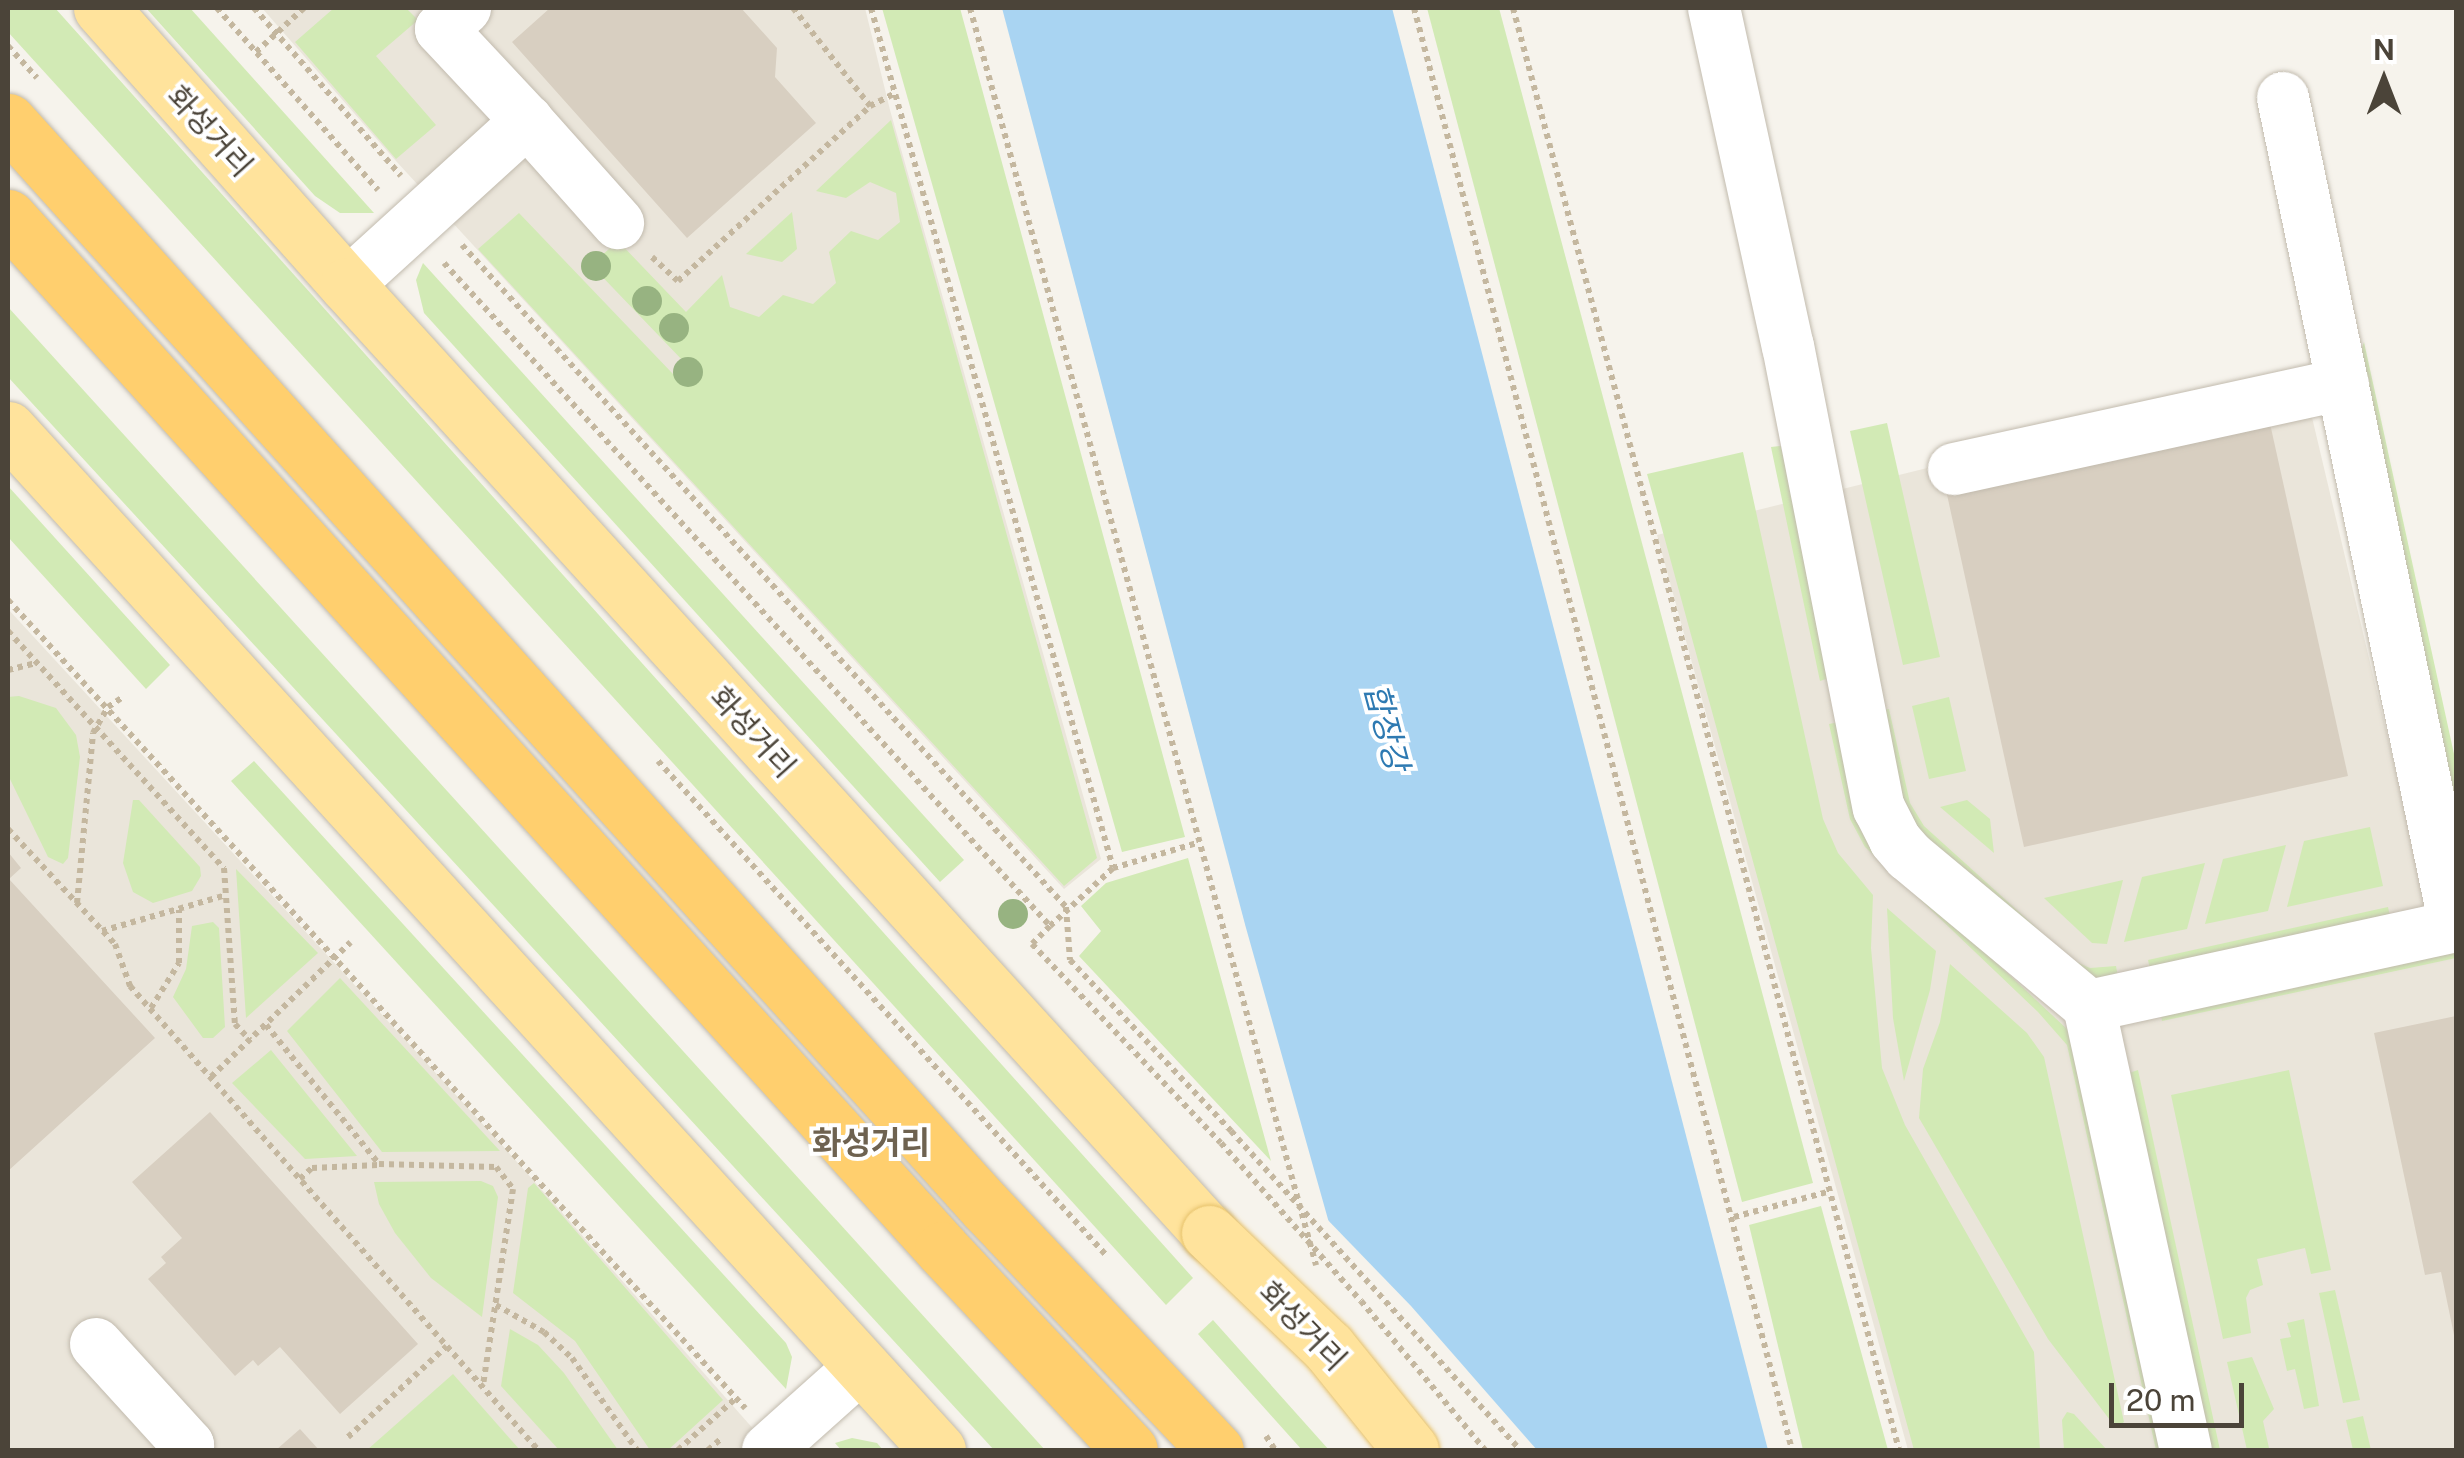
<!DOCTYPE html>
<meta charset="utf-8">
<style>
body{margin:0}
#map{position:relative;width:2464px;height:1458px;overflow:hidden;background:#f6f3ec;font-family:"Public Sans","Noto Sans KR",sans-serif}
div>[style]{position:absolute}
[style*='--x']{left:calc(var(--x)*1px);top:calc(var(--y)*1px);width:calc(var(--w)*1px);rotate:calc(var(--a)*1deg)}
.residential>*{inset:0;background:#eae5da}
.green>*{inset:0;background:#d2eab5}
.water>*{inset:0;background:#a9d4f2}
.pier>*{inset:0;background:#f6f3ec}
.building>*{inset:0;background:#d8cfc1}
.path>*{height:6px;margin-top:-3px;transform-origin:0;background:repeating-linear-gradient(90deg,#c4b79f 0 5px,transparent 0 10px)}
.roads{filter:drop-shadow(0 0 2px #c2bbae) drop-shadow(0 0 2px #c2bbae)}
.street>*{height:52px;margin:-26px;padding:0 26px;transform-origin:26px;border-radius:26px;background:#fff}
.primary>*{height:55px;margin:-27.5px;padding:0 27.5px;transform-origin:27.5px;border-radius:27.5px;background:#ffe39c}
.highway>*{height:55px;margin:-27.5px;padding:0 27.5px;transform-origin:27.5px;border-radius:27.5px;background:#ffcf6e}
.path-bridge>*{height:6px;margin-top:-3px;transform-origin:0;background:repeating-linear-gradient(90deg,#c4b79f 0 5px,transparent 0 10px)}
.bridges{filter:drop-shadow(0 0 2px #e6c16a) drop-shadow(0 0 2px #e6c16a)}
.primary-bridge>*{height:55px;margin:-27.5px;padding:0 27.5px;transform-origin:27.5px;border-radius:27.5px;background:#ffe39c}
.trees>*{width:30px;height:30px;margin:-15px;border-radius:50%;background:#97b381}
span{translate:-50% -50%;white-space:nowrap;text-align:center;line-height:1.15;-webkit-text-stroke:8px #fff;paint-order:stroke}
.street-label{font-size:30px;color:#4b4439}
.water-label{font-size:32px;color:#2e7ab2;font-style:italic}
.neighbourhood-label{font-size:32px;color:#6e6250;font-weight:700}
.frame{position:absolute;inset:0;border:10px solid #4b4439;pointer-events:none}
.north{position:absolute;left:2334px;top:30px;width:100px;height:100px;-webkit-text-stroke:8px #fff;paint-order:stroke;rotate:0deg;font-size:28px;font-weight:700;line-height:40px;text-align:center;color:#4b4439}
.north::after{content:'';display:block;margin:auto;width:35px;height:45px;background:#4b4439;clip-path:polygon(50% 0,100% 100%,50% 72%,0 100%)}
.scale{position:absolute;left:2109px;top:1383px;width:135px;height:45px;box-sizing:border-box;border:5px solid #4b4439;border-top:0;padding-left:12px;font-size:30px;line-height:35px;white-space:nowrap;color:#4b4439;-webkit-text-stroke:8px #fff;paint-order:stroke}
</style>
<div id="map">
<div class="residential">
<div style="clip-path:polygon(262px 8px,865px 8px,890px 110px,1101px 859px,1064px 889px,396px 161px)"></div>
<div style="clip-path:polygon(2302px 375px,2426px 899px,2456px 893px,2456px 1450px,1908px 1450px,1657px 535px)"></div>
<div style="clip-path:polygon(8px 609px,503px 1146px,772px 1450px,8px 1450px)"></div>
</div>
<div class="green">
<div style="clip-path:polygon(8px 8px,55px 8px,1193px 1278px,1166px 1305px,8px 32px)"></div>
<div style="clip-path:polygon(146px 8px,190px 8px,374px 213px,340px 213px,315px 196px)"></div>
<div style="clip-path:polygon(334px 8px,406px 8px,418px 20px,376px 56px,436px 125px,396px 159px,295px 42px)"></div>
<div style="clip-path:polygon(882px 8px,960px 8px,1185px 837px,1122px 852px)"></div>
<div style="clip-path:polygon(1427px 8px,1499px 8px,1813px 1183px,1742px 1202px)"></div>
<div style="clip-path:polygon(891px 120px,1097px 858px,1064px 886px,478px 249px,519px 213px,673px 374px,685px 363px,591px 265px,618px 241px,686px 312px,722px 275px,730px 307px,759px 317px,783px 295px,813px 304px,836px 283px,829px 252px,851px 231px,878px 240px,900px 222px,896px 193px,870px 182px,846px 198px,816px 191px)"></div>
<div style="clip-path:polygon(792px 212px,797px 249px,782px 262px,746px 254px)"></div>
<div style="clip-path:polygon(423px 263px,964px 860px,940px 882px,424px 313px,416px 280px)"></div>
<div style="clip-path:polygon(8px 307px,1045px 1450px,994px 1450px,8px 377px)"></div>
<div style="clip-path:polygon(2364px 342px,2456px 763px,2456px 810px,2361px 351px)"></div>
<div style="clip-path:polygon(1887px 423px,1940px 657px,1903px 665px,1850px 431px)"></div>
<div style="clip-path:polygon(1781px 446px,1829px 678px,1820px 681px,1771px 447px)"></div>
<div style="clip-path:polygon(1743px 452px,1823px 819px,1838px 853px,1873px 895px,1871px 948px,1882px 1068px,1905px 1125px,2034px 1352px,2040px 1450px,1914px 1450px,1647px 474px)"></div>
<div style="clip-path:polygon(8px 486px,170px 665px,146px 689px,8px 537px)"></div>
<div style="clip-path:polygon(19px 696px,56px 708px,76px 735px,80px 757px,68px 858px,63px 864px,48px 857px,8px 775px,8px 697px)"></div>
<div style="clip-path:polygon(1949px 697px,1966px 771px,1929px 779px,1912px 706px)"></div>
<div style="clip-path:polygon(1889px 709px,1910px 803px,1924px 826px,2072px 960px,2090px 968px,2116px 966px,2118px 977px,2088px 978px,1930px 844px,1905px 816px,1880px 710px)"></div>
<div style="clip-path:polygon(1839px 722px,1890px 863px,2068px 1030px,2166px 1450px,2156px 1450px,2067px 1045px,2038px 1012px,1865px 847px,1850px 819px,1829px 724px)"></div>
<div style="clip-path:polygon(254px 761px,786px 1343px,792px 1357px,786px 1389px,231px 781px)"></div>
<div style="clip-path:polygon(133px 800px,139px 800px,200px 867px,201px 876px,192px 891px,153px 903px,133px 892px,123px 863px)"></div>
<div style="clip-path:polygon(1967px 800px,1990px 819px,1994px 853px,1940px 807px)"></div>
<div style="clip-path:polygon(2370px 827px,2383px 886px,2287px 907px,2304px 841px)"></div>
<div style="clip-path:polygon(2286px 845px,2268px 911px,2205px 924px,2223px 859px)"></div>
<div style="clip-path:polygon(1188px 858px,1271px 1161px,1079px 956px,1101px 931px,1081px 906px,1106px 883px)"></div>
<div style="clip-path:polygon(2205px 863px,2187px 929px,2124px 942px,2142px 877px)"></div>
<div style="clip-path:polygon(236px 869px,318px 953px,246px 1018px)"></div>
<div style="clip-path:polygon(2123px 880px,2107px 944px,2092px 943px,2044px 898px)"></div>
<div style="clip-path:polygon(2388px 907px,2390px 917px,2150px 969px,2148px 960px)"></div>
<div style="clip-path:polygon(1887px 908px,1936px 951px,1930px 990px,1904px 1081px,1893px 1018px)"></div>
<div style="clip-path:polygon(213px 922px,219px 928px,225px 1027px,213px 1038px,203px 1038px,173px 997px,186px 969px,192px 926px)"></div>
<div style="clip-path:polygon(2456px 945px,2456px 958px,2162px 1021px,2160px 1009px)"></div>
<div style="clip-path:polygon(1950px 964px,2027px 1033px,2044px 1057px,2124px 1422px,2116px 1428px,2048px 1339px,1919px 1118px,1923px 1069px,1940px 1022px)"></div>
<div style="clip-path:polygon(340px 978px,500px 1151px,382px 1152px,287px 1031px)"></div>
<div style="clip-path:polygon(271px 1050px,357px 1156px,305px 1159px,232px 1083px)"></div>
<div style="clip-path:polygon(2138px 1070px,2220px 1450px,2211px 1450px,2129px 1073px)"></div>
<div style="clip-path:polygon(2289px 1070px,2331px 1270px,2311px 1274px,2305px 1248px,2257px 1259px,2263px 1285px,2250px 1290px,2246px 1298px,2251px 1333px,2223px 1339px,2171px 1095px)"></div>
<div style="clip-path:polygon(481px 1181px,493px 1186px,498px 1197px,482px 1317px,431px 1278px,395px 1233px,379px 1204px,374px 1182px)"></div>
<div style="clip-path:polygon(534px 1183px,723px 1400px,668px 1450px,650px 1450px,575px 1341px,513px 1293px,528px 1188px)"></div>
<div style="clip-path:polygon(1821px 1206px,1888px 1450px,1803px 1450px,1749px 1225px)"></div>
<div style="clip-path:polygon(2335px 1290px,2360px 1400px,2343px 1403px,2319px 1293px)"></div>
<div style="clip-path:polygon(2304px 1319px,2319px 1406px,2304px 1409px,2295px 1369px,2287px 1371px,2280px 1339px,2291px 1337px,2287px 1323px)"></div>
<div style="clip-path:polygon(1213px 1320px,1329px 1450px,1302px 1450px,1198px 1334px)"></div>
<div style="clip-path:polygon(510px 1329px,538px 1345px,564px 1373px,618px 1450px,559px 1450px,501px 1386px)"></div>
<div style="clip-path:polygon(2252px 1357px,2274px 1409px,2263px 1421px,2269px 1448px,2256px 1450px,2247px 1450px,2227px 1362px)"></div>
<div style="clip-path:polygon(453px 1374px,520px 1450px,367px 1450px)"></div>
<div style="clip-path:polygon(2067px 1412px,2074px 1414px,2107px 1450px,2064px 1450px,2062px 1420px)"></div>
<div style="clip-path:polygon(2363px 1416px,2371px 1450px,2353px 1450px,2346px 1420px)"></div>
<div style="clip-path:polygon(852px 1438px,877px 1443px,883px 1450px,841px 1450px,835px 1443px)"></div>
</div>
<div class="water">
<div style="clip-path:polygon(1002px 8px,1392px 8px,1768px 1450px,1393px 1450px,1246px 928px)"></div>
</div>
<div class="pier">
<div style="clip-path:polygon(1322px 1214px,1411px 1306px,1537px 1450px,1388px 1450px)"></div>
</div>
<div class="building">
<div style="clip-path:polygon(550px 8px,741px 8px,777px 48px,775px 77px,816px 123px,687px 238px,512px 42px)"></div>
<div style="clip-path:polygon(2269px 419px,2348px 776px,2024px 847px,1946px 490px)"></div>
<div style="clip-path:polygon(8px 852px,21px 868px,9px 879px,155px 1038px,8px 1171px)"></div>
<div style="clip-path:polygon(2456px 1016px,2456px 1339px,2455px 1340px,2441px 1272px,2425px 1275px,2374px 1033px)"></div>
<div style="clip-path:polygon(210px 1112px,418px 1344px,340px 1414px,280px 1347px,258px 1366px,253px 1360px,235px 1376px,148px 1279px,166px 1263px,161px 1257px,182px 1238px,132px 1182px)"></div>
<div style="clip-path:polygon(300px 1429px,319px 1450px,276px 1450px)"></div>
</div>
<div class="path">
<div style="--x:217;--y:8;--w:243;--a:48.5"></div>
<div style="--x:254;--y:8;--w:223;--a:48.8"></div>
<div style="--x:793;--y:8;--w:125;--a:51.8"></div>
<div style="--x:871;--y:8;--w:893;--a:74.28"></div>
<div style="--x:970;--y:8;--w:1304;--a:74.61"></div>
<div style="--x:1414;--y:8;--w:1491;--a:75.31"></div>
<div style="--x:1513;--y:8;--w:1493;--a:75.01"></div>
<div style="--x:8;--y:46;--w:43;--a:47.8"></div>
<div style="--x:256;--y:52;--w:65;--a:-42.5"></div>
<div style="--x:462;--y:245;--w:896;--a:47.62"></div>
<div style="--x:1066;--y:907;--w:53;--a:85.7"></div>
<div style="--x:1070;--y:960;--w:235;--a:46.7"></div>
<div style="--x:652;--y:257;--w:35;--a:43"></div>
<div style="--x:678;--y:281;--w:260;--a:-42.3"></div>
<div style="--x:870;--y:106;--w:28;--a:-27"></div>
<div style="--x:444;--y:263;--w:898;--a:47.57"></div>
<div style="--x:1050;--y:926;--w:25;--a:135"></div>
<div style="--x:1032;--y:944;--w:274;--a:46.5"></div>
<div style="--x:8;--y:600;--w:1094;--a:47.63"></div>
<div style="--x:8;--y:631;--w:321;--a:47.7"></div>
<div style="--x:224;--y:868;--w:156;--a:86"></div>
<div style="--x:235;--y:1024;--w:22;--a:47"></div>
<div style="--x:8;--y:670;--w:30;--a:-14"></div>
<div style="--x:658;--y:761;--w:667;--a:47.8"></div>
<div style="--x:8;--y:829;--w:157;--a:47.1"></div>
<div style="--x:115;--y:944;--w:45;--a:70.3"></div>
<div style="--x:130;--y:986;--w:618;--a:48.67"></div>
<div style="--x:77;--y:903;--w:171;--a:-84.6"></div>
<div style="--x:93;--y:733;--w:30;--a:-60"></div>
<div style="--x:108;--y:707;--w:18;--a:-34"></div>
<div style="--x:1050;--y:926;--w:86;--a:-42.6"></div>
<div style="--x:1113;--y:868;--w:88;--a:-16.6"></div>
<div style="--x:102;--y:931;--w:129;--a:-16.2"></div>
<div style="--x:151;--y:1008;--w:53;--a:-58.1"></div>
<div style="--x:179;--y:963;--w:53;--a:-90"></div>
<div style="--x:266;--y:1025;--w:179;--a:50.9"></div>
<div style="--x:379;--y:1164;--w:117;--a:1.5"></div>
<div style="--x:496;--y:1167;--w:28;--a:52"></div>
<div style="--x:513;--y:1189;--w:199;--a:98.7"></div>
<div style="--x:211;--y:1077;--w:194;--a:-44"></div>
<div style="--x:300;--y:1179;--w:16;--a:-43"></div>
<div style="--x:312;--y:1168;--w:66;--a:-2.6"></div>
<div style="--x:1734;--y:1217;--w:96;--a:-15"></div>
<div style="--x:496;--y:1305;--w:55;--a:29.4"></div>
<div style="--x:544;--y:1332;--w:38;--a:43"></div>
<div style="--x:572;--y:1358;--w:113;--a:54.8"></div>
<div style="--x:1266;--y:1436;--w:17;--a:57"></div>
<div style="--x:348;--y:1437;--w:134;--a:-42.6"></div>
<div style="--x:678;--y:1450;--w:78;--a:-41.9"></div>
<div style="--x:708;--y:1450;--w:18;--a:-41"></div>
</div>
<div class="roads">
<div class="street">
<div style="--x:1714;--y:8;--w:346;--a:77.7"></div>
<div style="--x:1788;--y:346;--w:471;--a:78.9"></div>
<div style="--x:1879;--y:808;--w:36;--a:63"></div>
<div style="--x:1895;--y:840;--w:21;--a:49"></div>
<div style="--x:1909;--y:856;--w:234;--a:39.8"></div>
<div style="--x:2089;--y:1006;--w:454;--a:77.7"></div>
<div style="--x:2283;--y:98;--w:846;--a:78.26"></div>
<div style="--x:527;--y:121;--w:137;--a:48.3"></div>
<div style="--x:347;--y:285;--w:244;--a:-42.3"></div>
<div style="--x:527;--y:121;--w:126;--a:-133.1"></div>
<div style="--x:441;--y:29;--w:32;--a:-41"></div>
<div style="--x:1954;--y:469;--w:398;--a:-12.3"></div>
<div style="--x:2089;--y:1006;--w:376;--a:-12.3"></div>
<div style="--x:96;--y:1344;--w:137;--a:47.7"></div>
<div style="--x:188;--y:1445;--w:8;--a:140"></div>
<div style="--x:768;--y:1450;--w:126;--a:-41.8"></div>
</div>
<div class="primary">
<div style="--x:101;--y:8;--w:370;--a:48.4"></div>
<div style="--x:347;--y:285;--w:1281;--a:47.72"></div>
<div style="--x:8;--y:429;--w:1381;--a:47.67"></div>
</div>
<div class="highway">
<div style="--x:8;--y:121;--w:1460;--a:48"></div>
<div style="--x:985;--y:1206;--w:336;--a:46.6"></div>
<div style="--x:8;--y:217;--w:1392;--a:47.85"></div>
<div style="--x:942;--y:1249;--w:275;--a:46.9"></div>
</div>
</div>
<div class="path-bridge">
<div style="--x:1231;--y:1131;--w:430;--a:47.8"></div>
<div style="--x:1221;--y:1143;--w:211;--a:48.5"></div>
<div style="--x:1361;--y:1301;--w:194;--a:50.2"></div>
</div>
<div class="bridges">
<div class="primary-bridge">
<div style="--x:1209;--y:1233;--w:165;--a:43.8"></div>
<div style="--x:1328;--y:1347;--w:132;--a:51.1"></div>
</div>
</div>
<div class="trees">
<div style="left:596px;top:266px"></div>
<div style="left:647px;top:301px"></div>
<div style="left:674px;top:328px"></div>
<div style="left:688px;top:372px"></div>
<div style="left:1013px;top:914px"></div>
</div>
<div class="street-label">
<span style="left:210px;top:131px;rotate:48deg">화성거리</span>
<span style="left:753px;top:732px;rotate:48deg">화성거리</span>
<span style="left:1303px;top:1326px;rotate:46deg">화성거리</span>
</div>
<div class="water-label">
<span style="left:1386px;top:727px;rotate:75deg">합장강</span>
</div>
<div class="neighbourhood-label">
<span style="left:871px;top:1143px">화성거리</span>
</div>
<div class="frame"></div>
<div class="north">N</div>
<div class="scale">20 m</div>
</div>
